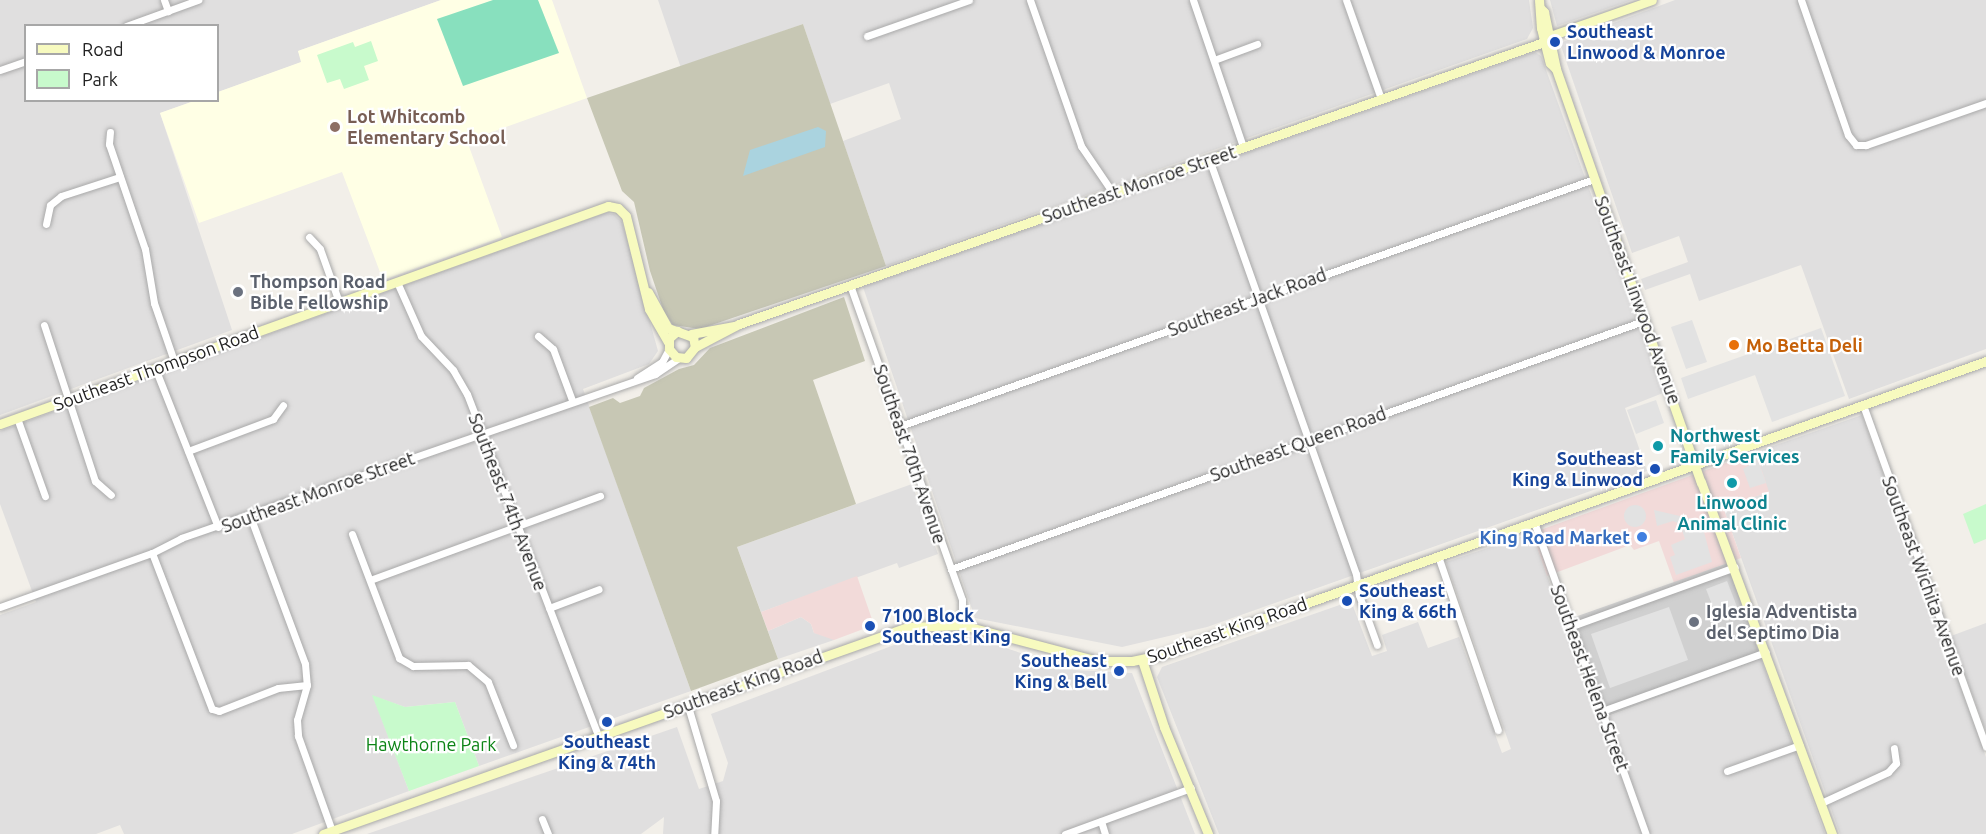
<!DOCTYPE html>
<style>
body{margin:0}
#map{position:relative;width:1986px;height:834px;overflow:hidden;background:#f2efe9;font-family:Ubuntu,sans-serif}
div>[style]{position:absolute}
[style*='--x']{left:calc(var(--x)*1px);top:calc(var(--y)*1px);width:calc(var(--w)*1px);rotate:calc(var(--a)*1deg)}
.residential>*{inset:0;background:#e0dfdf}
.commercial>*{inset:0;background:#f2dad9}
.education>*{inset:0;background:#ffffe5}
.religious>*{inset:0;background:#d0d0d0}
.construction>*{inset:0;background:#c7c7b4}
.park>*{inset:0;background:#c8facc}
.pitch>*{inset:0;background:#88e0be}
.parking>*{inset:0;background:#e2e2e2}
.round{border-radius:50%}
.water>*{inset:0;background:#aad3df}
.roads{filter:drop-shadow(0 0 2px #a9a9a9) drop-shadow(0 0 2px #a9a9a9)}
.street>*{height:7px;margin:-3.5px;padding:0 3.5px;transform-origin:3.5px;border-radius:3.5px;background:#fff}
.secondary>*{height:9px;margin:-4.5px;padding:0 4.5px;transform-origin:4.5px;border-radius:4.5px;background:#f7fabf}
.dots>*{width:16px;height:16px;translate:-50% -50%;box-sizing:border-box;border:3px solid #fff;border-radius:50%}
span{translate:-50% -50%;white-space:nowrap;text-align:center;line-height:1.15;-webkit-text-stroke:4.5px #fff;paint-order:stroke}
.transit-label{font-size:18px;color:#164399;font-weight:700}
.left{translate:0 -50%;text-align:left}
.right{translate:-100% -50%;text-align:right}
.education-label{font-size:18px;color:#785e54;font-weight:700}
.street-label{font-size:18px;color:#222}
.worship-label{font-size:18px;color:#5b616d;font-weight:700}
.food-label{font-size:18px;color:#c56008;font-weight:700}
.culture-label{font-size:18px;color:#0d838f;font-weight:700}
.shop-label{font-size:18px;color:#366cbe;font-weight:700}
.park-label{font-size:18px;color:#0c8416}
.legend{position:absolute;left:24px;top:24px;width:195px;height:78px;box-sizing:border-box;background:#fff;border:2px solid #a7a7a7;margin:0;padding:8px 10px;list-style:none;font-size:18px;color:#222}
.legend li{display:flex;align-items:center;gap:12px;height:30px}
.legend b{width:30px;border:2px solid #a7a7a7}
</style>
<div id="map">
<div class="residential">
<div style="clip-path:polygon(0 0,441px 0,298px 51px,302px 62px,218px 92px,218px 26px,26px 26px,26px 100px,194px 101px,160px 113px,232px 330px,0 415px)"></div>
<div style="clip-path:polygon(658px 0,1529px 0,1533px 28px,1527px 39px,886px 266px,843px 141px,901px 119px,889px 83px,830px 104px,803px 24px,681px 68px)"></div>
<div style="clip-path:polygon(1550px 0,1632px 0,1557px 26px)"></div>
<div style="clip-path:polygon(1675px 0,1986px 0,1986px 349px,1849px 399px,1801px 265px,1699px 301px,1690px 274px,1645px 290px,1641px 279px,1688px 262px,1679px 236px,1632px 253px,1560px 43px)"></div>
<div style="clip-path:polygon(1535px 52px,1541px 56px,1663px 393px,1625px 408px,1647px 471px,1207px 627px,1122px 647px,975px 618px,863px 287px)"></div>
<div style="clip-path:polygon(605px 213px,614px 214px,622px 222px,658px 351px,649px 364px,583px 389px,691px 691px,479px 766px,455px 702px,405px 707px,373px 696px,409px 791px,292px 834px,124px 834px,120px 825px,96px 834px,0 834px,0 615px,36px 602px,0 504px,0 431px)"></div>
<div style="clip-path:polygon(1862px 415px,1986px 757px,1986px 834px,1840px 834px,1723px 507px,1768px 492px,1756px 452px)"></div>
<div style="clip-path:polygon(912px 484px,938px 554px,899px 568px,897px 563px,761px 612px,737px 547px)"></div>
<div style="clip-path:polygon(1532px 533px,1598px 720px,1761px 659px,1825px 834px,1219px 834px,1157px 677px,1162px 667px,1351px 601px,1372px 656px,1387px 651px,1382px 635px,1418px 622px,1428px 648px,1459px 637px,1502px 753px,1511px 749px,1446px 562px)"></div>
<div style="clip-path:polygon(801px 617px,811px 624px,814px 633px,833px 636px,834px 640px,778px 659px,768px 631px)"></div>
<div style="clip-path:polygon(1986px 623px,1986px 732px,1951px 636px)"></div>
<div style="clip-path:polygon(950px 635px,968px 636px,1074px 670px,1132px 673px,1195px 834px,663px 834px,664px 817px,641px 834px,367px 834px,677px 727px,699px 789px,723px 781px,728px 763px,711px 714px,902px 642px)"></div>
</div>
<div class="commercial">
<div style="clip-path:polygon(1756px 452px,1769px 492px,1723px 507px,1741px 558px,1674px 583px,1659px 541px,1634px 550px,1630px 545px,1547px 576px,1532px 533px)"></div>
<div style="clip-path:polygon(857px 576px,874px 625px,834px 640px,814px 633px,811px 624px,801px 617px,768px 631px,761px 612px)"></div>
</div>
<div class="education">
<div style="clip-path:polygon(441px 0,552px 0,587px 98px,467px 141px,502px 237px,383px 280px,342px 172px,199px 223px,160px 113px,194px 101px,218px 100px,218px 92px,301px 62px,298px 51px)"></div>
</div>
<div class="religious">
<div style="clip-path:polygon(1728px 563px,1761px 659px,1608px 716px,1572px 618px)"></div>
</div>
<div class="construction">
<div style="clip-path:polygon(803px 24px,886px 266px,700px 329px,673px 325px,664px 312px,650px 271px,634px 202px,622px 191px,587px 98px)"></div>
<div style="clip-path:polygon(844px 297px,865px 361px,813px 380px,856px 504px,737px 547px,778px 659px,691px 691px,589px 407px,613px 398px,620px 403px,640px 396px,644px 388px,679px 369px,694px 365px,710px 348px)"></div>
</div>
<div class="park">
<div style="clip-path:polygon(371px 41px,378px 61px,364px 66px,369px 80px,344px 89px,340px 79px,327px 83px,317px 55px,353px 42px,355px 47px)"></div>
<div style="clip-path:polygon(1986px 504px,1986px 539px,1974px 544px,1963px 514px)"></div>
<div style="clip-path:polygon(372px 695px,405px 707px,455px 702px,479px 766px,409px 791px)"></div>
</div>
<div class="pitch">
<div style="clip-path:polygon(493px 0,538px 0,559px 53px,463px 86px,437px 19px)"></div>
</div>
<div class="parking">
<div style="clip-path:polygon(1692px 320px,1707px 362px,1686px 369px,1671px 327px)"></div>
<div style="clip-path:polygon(1821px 328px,1845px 396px,1772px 422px,1755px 375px,1688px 399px,1681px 378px)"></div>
<div style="clip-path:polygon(1656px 400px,1664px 423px,1636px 434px,1627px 410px)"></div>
<div style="clip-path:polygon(1756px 454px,1766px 483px,1750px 488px,1743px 469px,1751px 464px,1748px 457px)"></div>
<div class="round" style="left:1624px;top:505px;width:22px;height:22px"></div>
<div style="clip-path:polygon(1654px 510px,1701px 521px,1712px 562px,1676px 575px,1670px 557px,1675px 555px,1671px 545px,1685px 539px,1680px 524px,1673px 521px,1657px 526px)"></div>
<div style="clip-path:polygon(1727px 581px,1739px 612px,1718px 620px,1706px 589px)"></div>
<div style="clip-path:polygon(1669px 607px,1688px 660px,1610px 688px,1591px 634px)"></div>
</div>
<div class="water">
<div style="clip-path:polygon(818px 127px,826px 131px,825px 147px,743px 176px,750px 150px)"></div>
</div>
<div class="roads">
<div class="street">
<div style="--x:164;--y:0;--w:12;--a:70"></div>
<div style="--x:1030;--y:0;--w:155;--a:70.7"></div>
<div style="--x:1081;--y:146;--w:57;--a:55.8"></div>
<div style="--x:1193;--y:0;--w:155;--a:71.2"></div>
<div style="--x:1346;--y:0;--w:105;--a:70.5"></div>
<div style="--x:1801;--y:0;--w:143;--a:70.8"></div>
<div style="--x:1848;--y:135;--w:13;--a:51"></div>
<div style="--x:1856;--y:145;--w:10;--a:0"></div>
<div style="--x:1866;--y:145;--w:127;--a:-19.3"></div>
<div style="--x:126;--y:26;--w:77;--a:-19.9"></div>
<div style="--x:867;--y:36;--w:108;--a:-19.4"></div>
<div style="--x:1214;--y:60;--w:46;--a:-20.4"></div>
<div style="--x:0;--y:70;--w:28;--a:-19"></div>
<div style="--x:110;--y:132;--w:12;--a:95"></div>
<div style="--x:109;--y:144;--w:111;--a:71.1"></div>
<div style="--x:145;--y:249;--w:55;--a:80.5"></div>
<div style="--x:154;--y:303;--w:61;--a:71"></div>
<div style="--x:1209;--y:159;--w:440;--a:70.5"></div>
<div style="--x:1356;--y:574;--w:21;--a:82"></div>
<div style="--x:1359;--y:595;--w:53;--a:70.2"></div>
<div style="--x:46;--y:224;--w:19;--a:-78"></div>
<div style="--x:50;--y:205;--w:14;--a:-39"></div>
<div style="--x:61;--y:196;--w:62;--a:-17.9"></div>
<div style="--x:309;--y:237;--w:16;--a:47"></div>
<div style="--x:320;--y:249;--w:56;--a:70.3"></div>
<div style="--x:397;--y:282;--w:59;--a:66"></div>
<div style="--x:421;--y:336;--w:47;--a:46.7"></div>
<div style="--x:453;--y:370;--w:28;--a:60"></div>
<div style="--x:467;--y:394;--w:366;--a:69"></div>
<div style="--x:850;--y:285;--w:334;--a:70.4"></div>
<div style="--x:962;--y:600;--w:25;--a:90"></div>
<div style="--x:44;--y:325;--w:164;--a:71.9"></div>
<div style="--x:95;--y:481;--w:21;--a:41"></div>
<div style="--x:538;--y:336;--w:20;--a:41"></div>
<div style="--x:553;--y:349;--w:54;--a:69.6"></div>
<div style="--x:155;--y:368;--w:171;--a:68.4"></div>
<div style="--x:637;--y:378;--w:30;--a:-33"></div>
<div style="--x:662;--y:362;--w:15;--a:-62"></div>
<div style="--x:1863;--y:405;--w:363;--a:70.2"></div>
<div style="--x:17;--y:418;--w:83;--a:70.3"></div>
<div style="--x:900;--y:426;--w:737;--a:-19.59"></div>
<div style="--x:188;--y:451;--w:91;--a:-20.6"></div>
<div style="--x:273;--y:419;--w:17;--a:-54"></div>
<div style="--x:250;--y:516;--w:158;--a:69.6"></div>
<div style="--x:305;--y:664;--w:21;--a:85"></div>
<div style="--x:307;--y:685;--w:36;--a:106"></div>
<div style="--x:297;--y:720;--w:16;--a:86"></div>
<div style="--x:298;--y:736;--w:104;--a:70.3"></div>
<div style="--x:1534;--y:522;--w:331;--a:70.3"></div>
<div style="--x:352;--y:534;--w:133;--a:69.2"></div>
<div style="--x:399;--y:658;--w:16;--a:30"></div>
<div style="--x:413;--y:666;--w:55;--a:-1"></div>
<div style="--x:468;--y:665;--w:26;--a:40"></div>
<div style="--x:488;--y:682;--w:68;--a:68.4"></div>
<div style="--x:152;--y:553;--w:167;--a:69"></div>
<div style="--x:212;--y:709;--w:7;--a:16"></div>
<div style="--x:219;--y:711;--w:63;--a:-21.3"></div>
<div style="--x:278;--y:688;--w:29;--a:-6"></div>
<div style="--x:1438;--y:556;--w:184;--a:71"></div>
<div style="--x:951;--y:569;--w:738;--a:-19.71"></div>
<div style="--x:370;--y:580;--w:245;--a:-20.1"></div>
<div style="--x:0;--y:607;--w:161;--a:-19.6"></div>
<div style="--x:152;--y:553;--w:33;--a:-27"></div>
<div style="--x:181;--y:538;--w:502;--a:-19.09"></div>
<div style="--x:655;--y:374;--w:29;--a:-34"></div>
<div style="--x:549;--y:608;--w:53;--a:-20.8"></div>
<div style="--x:1572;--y:626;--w:173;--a:-19.9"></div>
<div style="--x:687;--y:703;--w:102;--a:73.5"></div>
<div style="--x:716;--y:801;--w:33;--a:93"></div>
<div style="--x:1602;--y:711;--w:174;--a:-19.8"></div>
<div style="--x:1727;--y:771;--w:77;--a:-19.6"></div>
<div style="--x:1821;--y:803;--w:74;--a:-24.8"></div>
<div style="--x:1888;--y:772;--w:12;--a:-48"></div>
<div style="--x:1896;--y:763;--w:15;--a:-98"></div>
<div style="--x:542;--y:819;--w:16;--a:68"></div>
<div style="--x:1101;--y:821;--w:14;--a:73"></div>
<div style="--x:1065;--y:834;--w:134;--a:-20.1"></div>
</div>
<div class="secondary">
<div style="--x:1539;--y:0;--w:28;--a:86"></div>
<div style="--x:1541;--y:28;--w:36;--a:76"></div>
<div style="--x:1550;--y:63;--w:8;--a:45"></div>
<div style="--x:1556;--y:69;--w:438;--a:70.7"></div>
<div style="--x:1701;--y:482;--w:376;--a:69.6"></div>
<div style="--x:1540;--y:8;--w:6;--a:45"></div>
<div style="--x:1544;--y:12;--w:58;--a:78.1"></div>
<div style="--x:1550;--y:36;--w:108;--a:-19.4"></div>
<div style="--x:648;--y:292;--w:41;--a:60.9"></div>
<div style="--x:668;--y:328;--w:27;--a:20"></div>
<div style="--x:693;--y:337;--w:10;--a:79"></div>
<div style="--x:695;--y:347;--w:14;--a:129"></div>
<div style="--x:686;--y:358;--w:10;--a:-174"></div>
<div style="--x:676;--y:357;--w:11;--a:-131"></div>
<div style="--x:669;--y:349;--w:11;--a:-90"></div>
<div style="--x:669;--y:338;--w:11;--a:-41"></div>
<div style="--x:691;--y:334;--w:44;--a:-10.5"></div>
<div style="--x:695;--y:347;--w:50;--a:-27.6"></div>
<div style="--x:739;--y:324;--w:853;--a:-19.31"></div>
<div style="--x:0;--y:424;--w:646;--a:-19.73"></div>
<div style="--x:608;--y:206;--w:10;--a:11"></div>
<div style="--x:618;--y:208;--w:11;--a:45"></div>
<div style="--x:626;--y:216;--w:96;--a:76.1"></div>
<div style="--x:649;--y:309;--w:38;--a:60"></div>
<div style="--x:1142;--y:660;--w:71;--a:71.8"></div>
<div style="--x:1164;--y:727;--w:116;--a:67.6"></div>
<div style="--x:323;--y:834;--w:621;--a:-19.49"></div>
<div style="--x:908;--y:627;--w:54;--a:-2.1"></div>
<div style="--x:962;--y:625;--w:141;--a:14.8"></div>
<div style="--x:1098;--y:661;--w:34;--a:0"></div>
<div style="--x:1132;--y:661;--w:30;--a:-12"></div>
<div style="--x:1161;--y:655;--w:876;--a:-19.61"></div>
</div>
</div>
<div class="dots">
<div style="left:1555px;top:42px;background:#1a4fb4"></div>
<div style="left:335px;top:127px;background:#8d6e63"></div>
<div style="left:238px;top:292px;background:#6b7280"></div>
<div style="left:1734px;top:345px;background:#e8710a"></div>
<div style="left:1658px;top:446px;background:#0f9aa8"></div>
<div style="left:1655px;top:469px;background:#1a4fb4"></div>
<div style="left:1732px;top:483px;background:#0f9aa8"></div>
<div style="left:1642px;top:537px;background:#3f7fe0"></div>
<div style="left:1347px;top:601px;background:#1a4fb4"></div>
<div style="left:1694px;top:622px;background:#6b7280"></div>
<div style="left:870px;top:626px;background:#1a4fb4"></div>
<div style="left:1119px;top:671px;background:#1a4fb4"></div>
<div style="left:607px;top:722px;background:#1a4fb4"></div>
</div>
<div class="transit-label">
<span class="left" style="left:1567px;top:42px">Southeast<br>Linwood &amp; Monroe</span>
<span class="right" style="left:1643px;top:469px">Southeast<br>King &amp; Linwood</span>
<span class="left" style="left:1359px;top:601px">Southeast<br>King &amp; 66th</span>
<span class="left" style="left:882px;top:626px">7100 Block<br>Southeast King</span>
<span class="right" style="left:1107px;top:671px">Southeast<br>King &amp; Bell</span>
<span style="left:607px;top:752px">Southeast<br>King &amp; 74th</span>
</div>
<div class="education-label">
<span class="left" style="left:347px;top:127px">Lot Whitcomb<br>Elementary School</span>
</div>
<div class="street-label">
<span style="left:1139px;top:184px;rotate:-19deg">Southeast Monroe Street</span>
<span style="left:1638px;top:300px;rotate:70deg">Southeast Linwood Avenue</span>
<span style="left:1247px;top:302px;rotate:-20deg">Southeast Jack Road</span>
<span style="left:156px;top:368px;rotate:-20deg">Southeast Thompson Road</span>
<span style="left:1298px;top:444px;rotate:-20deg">Southeast Queen Road</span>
<span style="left:910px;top:454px;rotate:71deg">Southeast 70th Avenue</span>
<span style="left:318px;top:492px;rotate:-20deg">Southeast Monroe Street</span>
<span style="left:508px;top:502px;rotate:69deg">Southeast 74th Avenue</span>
<span style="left:1924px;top:576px;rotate:70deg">Southeast Wichita Avenue</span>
<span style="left:1227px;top:630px;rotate:-19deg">Southeast King Road</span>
<span style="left:1590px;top:678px;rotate:70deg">Southeast Helena Street</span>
<span style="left:743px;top:684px;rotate:-20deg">Southeast King Road</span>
</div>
<div class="worship-label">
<span class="left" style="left:250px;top:292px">Thompson Road<br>Bible Fellowship</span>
<span class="left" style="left:1706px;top:622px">Iglesia Adventista<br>del Septimo Dia</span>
</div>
<div class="food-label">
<span class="left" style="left:1746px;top:345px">Mo Betta Deli</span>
</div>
<div class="culture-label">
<span class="left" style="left:1670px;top:446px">Northwest<br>Family Services</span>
<span style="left:1732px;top:513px">Linwood<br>Animal Clinic</span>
</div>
<div class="shop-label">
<span class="right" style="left:1630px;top:537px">King Road Market</span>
</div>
<div class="park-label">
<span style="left:431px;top:744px">Hawthorne Park</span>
</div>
<ul class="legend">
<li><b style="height:8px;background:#f7fabf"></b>Road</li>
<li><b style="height:16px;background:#c8facc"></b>Park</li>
</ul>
</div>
